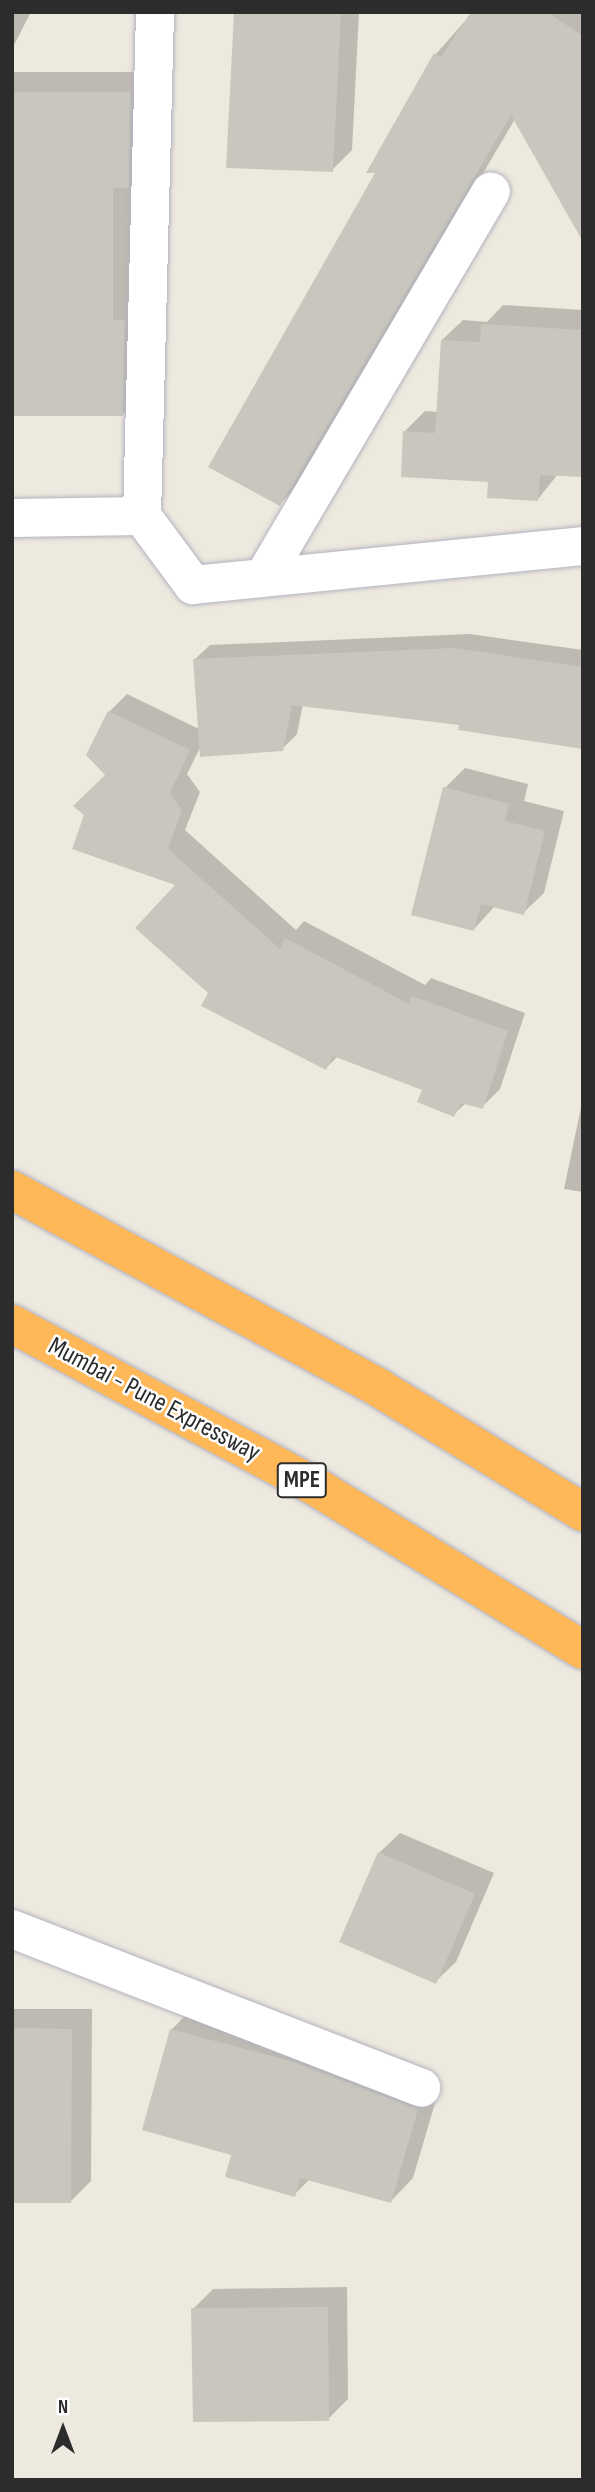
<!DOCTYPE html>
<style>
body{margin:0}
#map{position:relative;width:595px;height:2492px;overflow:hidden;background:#eee9de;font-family:"Sofia Sans Condensed",sans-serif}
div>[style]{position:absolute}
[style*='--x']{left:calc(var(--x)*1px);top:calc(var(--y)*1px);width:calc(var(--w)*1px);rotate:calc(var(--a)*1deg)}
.shadow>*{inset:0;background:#0003}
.building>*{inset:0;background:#c9c7bd}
.roads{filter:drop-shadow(0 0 2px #b2b2c0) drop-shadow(0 0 2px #b2b2c0)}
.street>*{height:38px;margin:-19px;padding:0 19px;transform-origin:19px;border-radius:19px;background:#fff}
.highway>*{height:38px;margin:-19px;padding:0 19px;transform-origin:19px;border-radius:19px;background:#ffb858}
span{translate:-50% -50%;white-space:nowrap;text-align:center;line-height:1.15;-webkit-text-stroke:5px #fff;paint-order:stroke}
.shield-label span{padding:2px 5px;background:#fff;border:2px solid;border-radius:5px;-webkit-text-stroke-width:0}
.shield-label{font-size:24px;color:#2c2c2c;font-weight:700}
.street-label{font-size:26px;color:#2c2c2c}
.frame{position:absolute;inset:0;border:14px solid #2c2c2c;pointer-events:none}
.north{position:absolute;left:28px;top:2394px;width:70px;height:70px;-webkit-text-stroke:5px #fff;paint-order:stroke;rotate:0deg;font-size:19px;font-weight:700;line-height:28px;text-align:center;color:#2c2c2c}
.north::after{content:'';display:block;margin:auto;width:24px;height:32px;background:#2c2c2c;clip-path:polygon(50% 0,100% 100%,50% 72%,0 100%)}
</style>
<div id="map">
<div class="shadow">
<div style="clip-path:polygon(12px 12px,31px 12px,12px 49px)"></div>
<div style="clip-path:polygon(236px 12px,359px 12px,352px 150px,332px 170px)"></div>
<div style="clip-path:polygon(473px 12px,583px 12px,583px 76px,515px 119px,300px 484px,280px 504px,378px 172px,436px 54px)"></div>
<div style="clip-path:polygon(12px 72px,150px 72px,142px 394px,122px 415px,12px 414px)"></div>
<div style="clip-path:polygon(503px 305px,583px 310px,583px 476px,558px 474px,538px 499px,405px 431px,425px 411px,438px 412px,442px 340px,463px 320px,487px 322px)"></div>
<div style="clip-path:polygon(470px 634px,583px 650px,583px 747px,461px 723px,303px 704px,297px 734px,282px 749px,201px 746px,187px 774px,200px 792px,185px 830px,296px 930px,304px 921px,425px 985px,431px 978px,525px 1013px,500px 1089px,482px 1107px,466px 1103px,453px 1115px,424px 1089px,338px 1056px,326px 1068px,210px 992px,178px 884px,107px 775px,109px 712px,127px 694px,199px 729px,194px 660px,210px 645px)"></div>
<div style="clip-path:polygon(465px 768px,528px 784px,524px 801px,564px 811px,544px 893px,523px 913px,495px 906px,474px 929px,445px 788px)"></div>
<div style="clip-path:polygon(583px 1098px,583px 1192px,564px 1189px)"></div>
<div style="clip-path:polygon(400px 1833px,494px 1873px,456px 1962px,435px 1982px,379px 1853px)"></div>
<div style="clip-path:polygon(194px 2007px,440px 2086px,413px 2178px,391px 2201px,310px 2179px,294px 2195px,233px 2154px,171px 2030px)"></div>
<div style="clip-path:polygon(12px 2009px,92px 2009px,91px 2181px,71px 2201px,12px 2201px)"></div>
<div style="clip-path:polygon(347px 2287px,348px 2399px,328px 2419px,193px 2309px,213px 2289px)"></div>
</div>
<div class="building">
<div style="clip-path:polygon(234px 12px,341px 12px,333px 172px,226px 168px)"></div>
<div style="clip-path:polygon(471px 12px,547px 12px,583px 36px,583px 242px,511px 115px,280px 506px,208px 467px,375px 173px,366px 173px,434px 53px,441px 57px)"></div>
<div style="clip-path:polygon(12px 92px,131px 92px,129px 188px,113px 188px,113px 320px,125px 320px,123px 416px,12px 416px)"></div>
<div style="clip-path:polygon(481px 324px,583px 330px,583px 477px,540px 475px,538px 501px,487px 498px,488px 482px,401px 477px,403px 431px,435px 433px,441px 340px,480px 342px)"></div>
<div style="clip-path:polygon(454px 648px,583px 667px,583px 749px,458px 730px,459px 725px,292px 705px,283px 751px,200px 757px,193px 659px)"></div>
<div style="clip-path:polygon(108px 711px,190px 750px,170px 793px,182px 810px,168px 849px,280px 949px,285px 938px,409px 1004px,412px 996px,508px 1031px,483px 1109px,461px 1103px,454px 1117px,417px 1102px,422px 1090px,333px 1056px,326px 1070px,201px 1006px,208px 993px,135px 928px,175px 885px,72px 849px,84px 815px,73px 806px,105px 775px,86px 755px)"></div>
<div style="clip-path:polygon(443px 787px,509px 804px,505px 821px,545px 831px,524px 915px,481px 904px,474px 931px,411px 915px)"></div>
<div style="clip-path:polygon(378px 1852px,475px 1894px,436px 1984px,339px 1942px)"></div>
<div style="clip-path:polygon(12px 2028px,72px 2029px,71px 2203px,12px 2203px)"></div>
<div style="clip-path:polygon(170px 2029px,294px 2062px,418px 2109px,391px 2203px,300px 2178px,295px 2197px,225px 2177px,231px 2155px,142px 2130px)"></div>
<div style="clip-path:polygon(328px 2307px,329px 2421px,193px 2422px,191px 2308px)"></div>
</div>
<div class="roads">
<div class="street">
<div style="--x:142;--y:516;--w:86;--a:53.5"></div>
<div style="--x:193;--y:585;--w:392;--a:-5.7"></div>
<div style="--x:12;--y:518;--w:130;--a:-0.9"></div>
<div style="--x:142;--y:516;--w:504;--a:-88.52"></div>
<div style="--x:265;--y:575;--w:445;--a:-59.5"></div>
<div style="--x:12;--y:1929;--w:439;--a:21.2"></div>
</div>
<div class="highway">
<div style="--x:12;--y:1190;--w:417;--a:28.3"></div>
<div style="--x:379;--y:1388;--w:239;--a:31.3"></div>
<div style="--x:12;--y:1324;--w:351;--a:28.2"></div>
<div style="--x:321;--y:1490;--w:307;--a:31.4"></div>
</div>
</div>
<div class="shield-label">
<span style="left:302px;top:1480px">MPE</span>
</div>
<div class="street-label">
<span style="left:154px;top:1400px;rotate:28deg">Mumbai - Pune Expressway</span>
</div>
<div class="frame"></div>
<div class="north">N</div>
</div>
